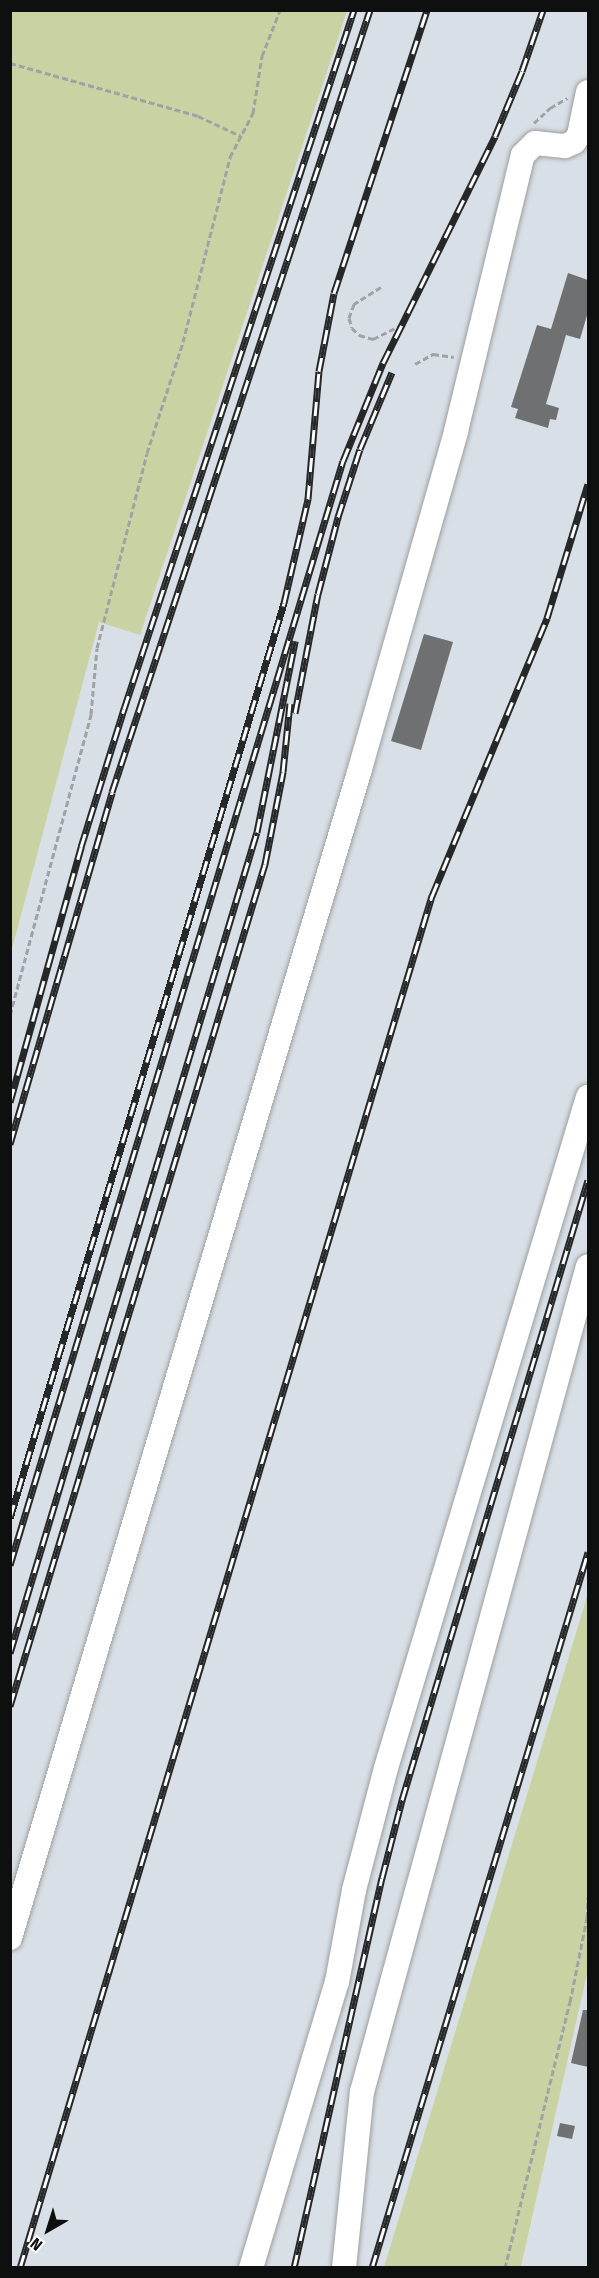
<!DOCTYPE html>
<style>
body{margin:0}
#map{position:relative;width:599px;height:2278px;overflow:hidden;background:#e9ebec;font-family:"Fira Sans Condensed",sans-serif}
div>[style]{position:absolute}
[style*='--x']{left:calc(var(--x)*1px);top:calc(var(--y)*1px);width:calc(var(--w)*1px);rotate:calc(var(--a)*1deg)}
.built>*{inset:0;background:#d8dfe6}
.green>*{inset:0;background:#c8d2a3}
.building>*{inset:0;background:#6f7072}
.path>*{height:3px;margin-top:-1.5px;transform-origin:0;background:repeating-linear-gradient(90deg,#a0a2a3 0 6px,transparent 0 9px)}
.roads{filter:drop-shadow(0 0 2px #9d9fa0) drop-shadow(0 0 2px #9d9fa0)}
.minor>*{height:24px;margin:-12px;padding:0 12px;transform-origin:12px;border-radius:12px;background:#fff}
.rail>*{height:7px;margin-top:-3.5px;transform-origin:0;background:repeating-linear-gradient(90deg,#fff 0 14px,#262728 0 28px);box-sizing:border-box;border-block:2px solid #262728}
span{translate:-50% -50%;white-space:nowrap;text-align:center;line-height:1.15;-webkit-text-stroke:4.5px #fff;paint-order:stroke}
.frame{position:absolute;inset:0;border:12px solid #0e0f0f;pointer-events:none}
.north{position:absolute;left:18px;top:2200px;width:60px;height:60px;-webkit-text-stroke:4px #fff;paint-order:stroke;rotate:219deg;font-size:16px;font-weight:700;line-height:24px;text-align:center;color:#0e0f0f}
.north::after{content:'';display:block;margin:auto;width:21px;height:27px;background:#0e0f0f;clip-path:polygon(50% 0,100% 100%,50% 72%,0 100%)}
</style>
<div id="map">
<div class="built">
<div style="clip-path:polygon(268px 11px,588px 11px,588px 1593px,384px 2267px,11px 2268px,11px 953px,227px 138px)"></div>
<div style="clip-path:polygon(588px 1970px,588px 2267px,521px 2268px,547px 2152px)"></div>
</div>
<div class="green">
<div style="clip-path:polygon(11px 10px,347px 11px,140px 635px,99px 622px,11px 953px)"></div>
<div style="clip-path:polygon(588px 1593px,588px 1970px,521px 2267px,384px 2267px)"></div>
</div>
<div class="building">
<div style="clip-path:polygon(568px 273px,588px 280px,588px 312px,580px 339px,566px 335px,546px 404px,559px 408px,556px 420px,550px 419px,548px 428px,515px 418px,518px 409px,511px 407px,537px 325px,551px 329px)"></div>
<div style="clip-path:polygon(424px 634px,453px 642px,421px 750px,391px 741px)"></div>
<div style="clip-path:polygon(583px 2010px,588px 2010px,588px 2067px,571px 2063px)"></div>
<div style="clip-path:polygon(560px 2123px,575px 2126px,572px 2139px,557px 2136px)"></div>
</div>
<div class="path">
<div style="--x:10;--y:63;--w:195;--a:15.7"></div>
<div style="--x:198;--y:116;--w:47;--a:24.9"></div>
<div style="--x:534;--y:123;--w:22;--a:-43"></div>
<div style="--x:550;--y:108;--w:20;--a:-30"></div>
<div style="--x:381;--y:287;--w:32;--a:148"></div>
<div style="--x:354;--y:304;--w:15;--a:110"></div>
<div style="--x:349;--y:318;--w:10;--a:73"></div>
<div style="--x:352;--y:328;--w:10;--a:45"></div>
<div style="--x:359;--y:335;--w:15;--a:16"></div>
<div style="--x:373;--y:339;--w:32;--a:-26"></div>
<div style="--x:415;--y:364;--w:21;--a:-29"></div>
<div style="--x:433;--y:354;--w:21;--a:8"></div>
<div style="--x:10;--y:1015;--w:312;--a:-74.9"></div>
<div style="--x:91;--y:714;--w:66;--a:-84.8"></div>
<div style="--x:97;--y:648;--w:201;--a:-75.6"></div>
<div style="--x:147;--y:453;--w:117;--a:-72"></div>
<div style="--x:183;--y:342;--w:191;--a:-75.7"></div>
<div style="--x:230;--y:157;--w:50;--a:-62.4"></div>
<div style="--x:253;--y:113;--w:58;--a:-81"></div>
<div style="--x:262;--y:56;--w:49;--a:-68.6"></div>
<div style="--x:505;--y:2268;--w:274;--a:-76.3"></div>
<div style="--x:570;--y:2002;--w:86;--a:-78.6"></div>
<div style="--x:587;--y:1918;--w:22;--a:-87"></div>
</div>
<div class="roads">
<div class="minor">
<div style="--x:10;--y:1938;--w:1220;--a:-73.33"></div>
<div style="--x:360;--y:769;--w:351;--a:-74.1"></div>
<div style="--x:456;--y:431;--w:284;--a:-76.4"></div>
<div style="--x:523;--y:155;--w:17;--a:-45"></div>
<div style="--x:535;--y:143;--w:30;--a:6"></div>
<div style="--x:565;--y:146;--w:10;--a:-24"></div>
<div style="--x:574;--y:142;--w:9;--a:-54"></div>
<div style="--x:579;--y:135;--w:44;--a:-78.2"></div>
<div style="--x:251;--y:2268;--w:299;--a:-73.3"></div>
<div style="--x:337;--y:1982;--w:94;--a:-79.5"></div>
<div style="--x:354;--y:1890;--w:126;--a:-75.3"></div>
<div style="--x:386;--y:1768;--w:701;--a:-73.25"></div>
<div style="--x:344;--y:2268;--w:177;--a:-84.2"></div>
<div style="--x:362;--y:2092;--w:856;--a:-74.7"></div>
</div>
</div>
<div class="rail">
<div style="--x:295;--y:713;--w:121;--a:-79.1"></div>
<div style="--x:318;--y:594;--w:80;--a:-75.4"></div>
<div style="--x:338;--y:517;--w:71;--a:-72.1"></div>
<div style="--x:360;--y:449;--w:83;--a:-67.4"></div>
<div style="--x:10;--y:1102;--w:265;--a:-74.4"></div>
<div style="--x:81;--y:847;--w:145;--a:-72.7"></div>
<div style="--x:124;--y:709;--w:736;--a:-71.79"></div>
<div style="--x:10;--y:1144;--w:366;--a:-73.8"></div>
<div style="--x:112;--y:792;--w:823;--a:-71.74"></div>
<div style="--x:10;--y:1518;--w:955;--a:-73.33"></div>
<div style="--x:284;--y:603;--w:107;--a:-77"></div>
<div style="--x:308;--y:499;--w:128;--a:-85.1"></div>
<div style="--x:319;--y:371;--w:79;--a:-79.1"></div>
<div style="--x:334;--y:293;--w:298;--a:-71.8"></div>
<div style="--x:10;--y:1565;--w:1153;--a:-73.22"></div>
<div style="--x:343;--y:461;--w:106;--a:-67.8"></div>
<div style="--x:383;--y:363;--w:253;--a:-63.7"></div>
<div style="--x:495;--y:136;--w:70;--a:-67.4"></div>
<div style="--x:522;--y:71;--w:65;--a:-71"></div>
<div style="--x:10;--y:1653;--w:857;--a:-73.26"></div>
<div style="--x:257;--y:832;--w:195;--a:-78.7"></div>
<div style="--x:10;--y:1706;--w:880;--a:-73.15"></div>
<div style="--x:265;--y:864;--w:94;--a:-78.9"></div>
<div style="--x:283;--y:772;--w:69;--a:-84.2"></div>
<div style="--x:20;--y:2268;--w:1433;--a:-73.29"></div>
<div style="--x:432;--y:896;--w:301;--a:-67.5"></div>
<div style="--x:547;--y:618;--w:140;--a:-73"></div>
<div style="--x:294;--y:2268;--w:400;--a:-77.3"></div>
<div style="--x:382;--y:1878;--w:81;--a:-75.6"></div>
<div style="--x:402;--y:1800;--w:647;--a:-73.3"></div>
<div style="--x:372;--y:2268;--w:748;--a:-73.21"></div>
</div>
<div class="frame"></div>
<div class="north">N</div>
</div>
